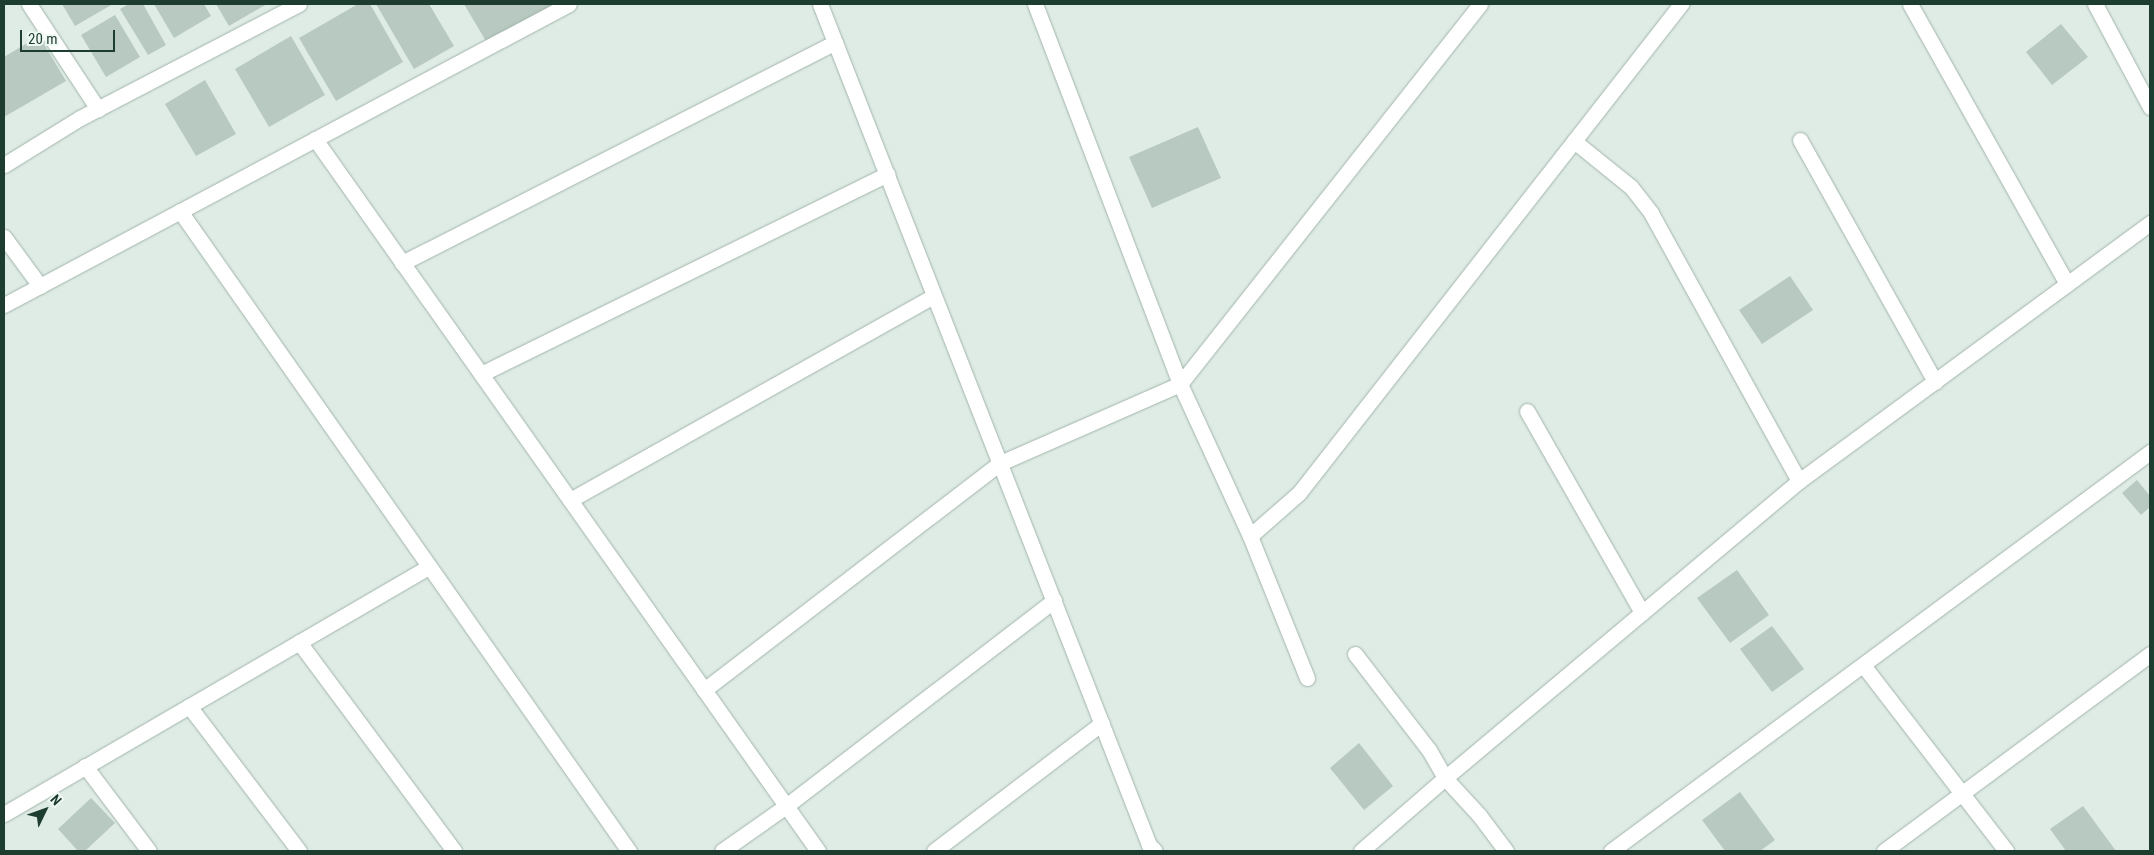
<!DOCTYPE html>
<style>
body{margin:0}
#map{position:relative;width:2154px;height:855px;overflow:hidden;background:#dfece5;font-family:"Roboto Condensed",sans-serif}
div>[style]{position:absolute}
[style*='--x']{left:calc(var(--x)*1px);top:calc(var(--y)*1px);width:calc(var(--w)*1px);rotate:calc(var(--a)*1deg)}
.building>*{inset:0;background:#b7c9c0}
.roads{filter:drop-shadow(0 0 1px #a1b4ab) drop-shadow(0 0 1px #a1b4ab)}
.street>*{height:15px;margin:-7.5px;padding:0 7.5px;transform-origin:7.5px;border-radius:7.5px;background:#fff}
.secondary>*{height:15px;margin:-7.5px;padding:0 7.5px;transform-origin:7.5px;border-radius:7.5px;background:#fff}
span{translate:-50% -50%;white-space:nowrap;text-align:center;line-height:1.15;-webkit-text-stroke:5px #eff8f3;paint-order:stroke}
.frame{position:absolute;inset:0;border:5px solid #1e3d31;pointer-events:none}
.north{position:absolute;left:20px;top:785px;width:50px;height:50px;-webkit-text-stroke:4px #eff8f3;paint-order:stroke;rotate:48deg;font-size:14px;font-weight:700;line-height:20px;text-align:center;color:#1e3d31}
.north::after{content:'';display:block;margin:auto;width:18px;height:22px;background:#1e3d31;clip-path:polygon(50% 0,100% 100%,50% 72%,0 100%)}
.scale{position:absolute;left:20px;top:30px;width:95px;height:22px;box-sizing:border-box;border:2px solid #1e3d31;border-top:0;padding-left:6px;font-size:15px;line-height:18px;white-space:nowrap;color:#1e3d31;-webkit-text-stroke:4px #eff8f3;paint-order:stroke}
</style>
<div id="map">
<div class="building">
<div style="clip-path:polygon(62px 4px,113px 4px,75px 26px)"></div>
<div style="clip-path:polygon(129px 4px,143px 4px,166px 45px,148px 55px,120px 9px)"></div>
<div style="clip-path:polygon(154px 4px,204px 4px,211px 16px,174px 38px)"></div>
<div style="clip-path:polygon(216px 4px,267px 4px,229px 26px)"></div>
<div style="clip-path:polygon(358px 4px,370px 4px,403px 62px,336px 101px,299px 38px)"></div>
<div style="clip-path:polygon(376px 4px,429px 4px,454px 46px,414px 69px)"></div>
<div style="clip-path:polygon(464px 4px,555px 4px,487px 43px)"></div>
<div style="clip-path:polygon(115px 15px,140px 57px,106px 77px,81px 35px)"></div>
<div style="clip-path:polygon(2061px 24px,2088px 57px,2052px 85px,2026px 52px)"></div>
<div style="clip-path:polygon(39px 36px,66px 81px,4px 117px,4px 57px)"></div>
<div style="clip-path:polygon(291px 36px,325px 95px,269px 127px,235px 69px)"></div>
<div style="clip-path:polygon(205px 80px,236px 134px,196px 156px,165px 104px)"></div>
<div style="clip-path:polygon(1198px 127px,1221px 178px,1152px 208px,1129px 157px)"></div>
<div style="clip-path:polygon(1790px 276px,1813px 310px,1762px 344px,1739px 310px)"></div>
<div style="clip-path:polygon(2137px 480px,2150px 496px,2150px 507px,2141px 515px,2122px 493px)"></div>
<div style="clip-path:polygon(1737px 570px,1769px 615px,1730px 643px,1697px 598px)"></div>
<div style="clip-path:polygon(1772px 626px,1804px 669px,1772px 692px,1740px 649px)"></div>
<div style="clip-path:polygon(1359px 743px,1393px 786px,1364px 810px,1330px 768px)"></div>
<div style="clip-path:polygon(1740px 792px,1775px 840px,1760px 851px,1725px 851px,1702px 820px)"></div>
<div style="clip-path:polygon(91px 798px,115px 823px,85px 851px,78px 851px,58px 829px)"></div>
<div style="clip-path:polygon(2083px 806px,2116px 851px,2066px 851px,2050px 829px)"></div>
</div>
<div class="roads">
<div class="street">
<div style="--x:29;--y:4;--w:126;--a:56.7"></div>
<div style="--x:820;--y:4;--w:903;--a:68.63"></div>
<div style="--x:1149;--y:845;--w:8;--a:45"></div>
<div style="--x:1035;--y:4;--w:407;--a:69.1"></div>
<div style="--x:1180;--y:384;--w:167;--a:65.3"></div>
<div style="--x:1250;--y:536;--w:65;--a:-41.3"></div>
<div style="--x:1299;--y:493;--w:621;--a:-52"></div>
<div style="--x:1910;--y:4;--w:321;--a:60.7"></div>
<div style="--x:2095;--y:4;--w:117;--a:61.9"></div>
<div style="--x:315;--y:139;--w:872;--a:54.76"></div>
<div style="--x:1800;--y:140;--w:277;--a:60.8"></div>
<div style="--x:1574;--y:141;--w:73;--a:38.9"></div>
<div style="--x:1631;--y:187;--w:33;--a:52"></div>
<div style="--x:1651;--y:213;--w:306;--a:61.1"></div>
<div style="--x:1799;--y:481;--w:436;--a:-36.3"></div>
<div style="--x:4;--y:165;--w:89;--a:-31.7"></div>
<div style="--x:80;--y:118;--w:247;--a:-27.5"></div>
<div style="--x:180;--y:211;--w:782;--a:54.95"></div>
<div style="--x:4;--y:237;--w:61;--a:53.7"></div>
<div style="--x:402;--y:263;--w:486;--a:-27"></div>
<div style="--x:481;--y:374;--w:453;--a:-26.2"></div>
<div style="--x:1527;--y:411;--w:232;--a:60.3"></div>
<div style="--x:570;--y:500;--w:417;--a:-29.3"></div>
<div style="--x:1250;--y:536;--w:153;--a:68.1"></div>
<div style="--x:299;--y:642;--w:260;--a:53.4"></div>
<div style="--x:1355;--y:654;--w:121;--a:52.4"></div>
<div style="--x:1429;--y:750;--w:32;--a:60"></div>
<div style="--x:1445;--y:778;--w:462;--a:-40"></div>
<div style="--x:1863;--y:665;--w:235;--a:52.4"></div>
<div style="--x:704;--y:690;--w:373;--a:-37.5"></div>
<div style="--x:1000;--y:463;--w:197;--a:-23.7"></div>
<div style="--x:1180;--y:384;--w:484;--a:-51.7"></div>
<div style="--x:189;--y:706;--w:182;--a:52.8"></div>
<div style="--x:85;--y:766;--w:106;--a:53"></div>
<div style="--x:4;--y:814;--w:492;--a:-30.2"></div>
<div style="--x:722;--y:851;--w:78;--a:-35.1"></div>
<div style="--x:786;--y:806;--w:338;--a:-37.5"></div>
<div style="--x:934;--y:851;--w:211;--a:-37.3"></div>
<div style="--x:1361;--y:851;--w:111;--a:-41"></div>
<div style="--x:1445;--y:778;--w:50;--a:47.4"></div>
<div style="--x:1479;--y:815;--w:45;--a:53.1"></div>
<div style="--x:1611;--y:851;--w:671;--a:-36.51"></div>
<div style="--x:1884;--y:851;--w:331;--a:-36.5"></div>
</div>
<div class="secondary">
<div style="--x:4;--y:305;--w:640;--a:-28.05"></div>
</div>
</div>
<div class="frame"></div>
<div class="north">N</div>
<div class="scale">20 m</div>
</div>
